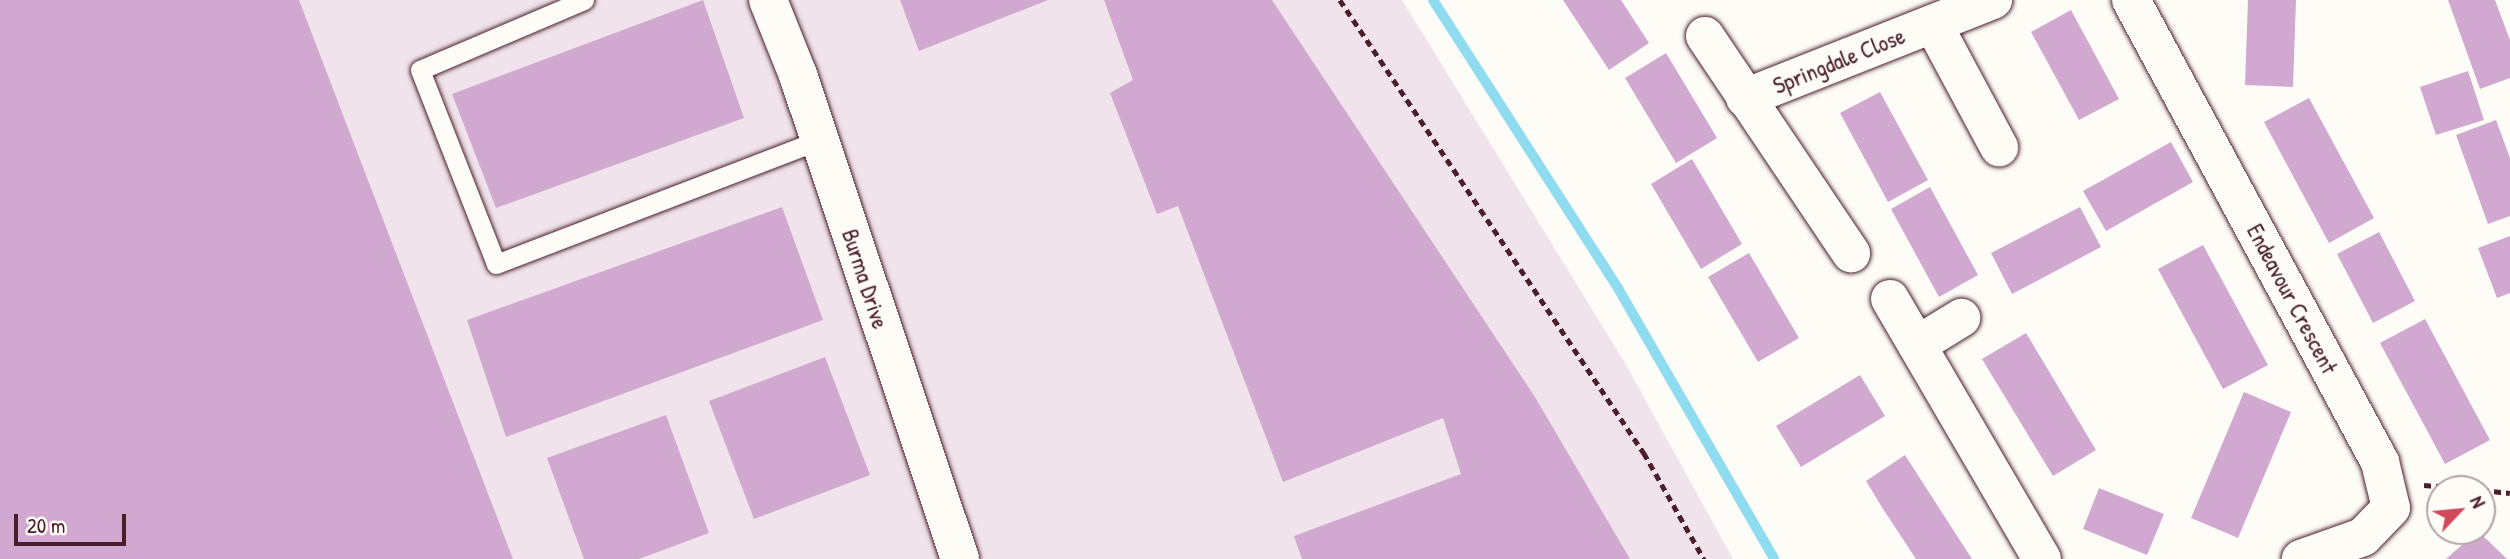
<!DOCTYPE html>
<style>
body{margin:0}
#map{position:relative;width:2510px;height:559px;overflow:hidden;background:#fdfcf7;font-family:"Patrick Hand",sans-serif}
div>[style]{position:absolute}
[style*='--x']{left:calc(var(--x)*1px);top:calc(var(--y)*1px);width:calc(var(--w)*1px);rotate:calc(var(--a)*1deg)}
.built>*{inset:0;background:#f0e3eb}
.stream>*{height:10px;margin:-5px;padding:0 5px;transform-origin:5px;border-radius:5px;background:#8fdbf0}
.building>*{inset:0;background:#d1a9d0}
.path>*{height:4.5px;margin-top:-2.25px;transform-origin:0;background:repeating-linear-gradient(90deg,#4a1f2b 0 7px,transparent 0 12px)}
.roads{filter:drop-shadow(0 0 2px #4a1f2b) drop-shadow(0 0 2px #4a1f2b)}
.lane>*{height:19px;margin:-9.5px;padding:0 9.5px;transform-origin:9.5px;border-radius:9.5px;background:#fdfcf7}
.street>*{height:38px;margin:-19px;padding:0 19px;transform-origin:19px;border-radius:19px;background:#fdfcf7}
span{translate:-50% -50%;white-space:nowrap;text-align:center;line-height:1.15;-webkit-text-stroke:5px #fdfcf7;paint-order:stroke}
.street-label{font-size:23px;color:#4a1f2b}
.north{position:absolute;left:2426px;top:475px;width:70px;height:70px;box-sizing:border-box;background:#fdfcf7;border:2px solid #b5a4a5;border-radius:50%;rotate:64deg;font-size:19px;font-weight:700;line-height:28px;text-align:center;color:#4a1f2b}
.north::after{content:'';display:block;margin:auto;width:24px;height:32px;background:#d1495b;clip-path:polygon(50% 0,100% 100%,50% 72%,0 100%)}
.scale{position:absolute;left:14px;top:514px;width:112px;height:32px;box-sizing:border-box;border:4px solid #4a1f2b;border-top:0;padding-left:9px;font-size:21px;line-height:24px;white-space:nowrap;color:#4a1f2b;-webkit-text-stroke:5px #fdfcf7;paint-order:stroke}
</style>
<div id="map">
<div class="built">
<div style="clip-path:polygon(0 0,1402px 0,1625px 363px,1733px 559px,0 559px)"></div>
</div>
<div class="stream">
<div style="--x:1433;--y:0;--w:345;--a:57.3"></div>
<div style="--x:1619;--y:290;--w:310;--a:60"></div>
</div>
<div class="building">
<div style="clip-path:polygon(0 0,299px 0,513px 559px,0 559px)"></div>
<div style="clip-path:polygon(703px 0,744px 118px,496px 208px,452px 94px)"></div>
<div style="clip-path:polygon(900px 0,1048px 0,919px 51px)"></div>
<div style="clip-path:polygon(1104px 0,1272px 0,1535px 397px,1630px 559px,1302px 559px,1294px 536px,1461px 474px,1443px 418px,1283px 482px,1178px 206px,1157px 214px,1110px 93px,1133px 80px)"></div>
<div style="clip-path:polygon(1563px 0,1621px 0,1649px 43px,1609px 70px)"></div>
<div style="clip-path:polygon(2248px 0,2296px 0,2293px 87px,2245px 85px)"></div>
<div style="clip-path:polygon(2448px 0,2495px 0,2510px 40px,2510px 78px,2480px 89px)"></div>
<div style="clip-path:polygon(2071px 10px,2119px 99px,2079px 120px,2031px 32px)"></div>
<div style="clip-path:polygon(1666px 53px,1717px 138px,1676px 163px,1625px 78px)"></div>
<div style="clip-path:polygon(2468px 71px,2484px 120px,2436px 135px,2420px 87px)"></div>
<div style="clip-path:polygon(1880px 92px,1928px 180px,1888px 202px,1840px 113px)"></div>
<div style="clip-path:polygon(2309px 98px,2374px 218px,2329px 243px,2264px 122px)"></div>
<div style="clip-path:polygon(2496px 120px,2510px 158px,2510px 216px,2488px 224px,2456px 135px)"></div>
<div style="clip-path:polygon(2171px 142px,2193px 182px,2106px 231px,2083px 191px)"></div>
<div style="clip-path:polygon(1692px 159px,1742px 244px,1701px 269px,1651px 184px)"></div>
<div style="clip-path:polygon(1930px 187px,1978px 275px,1939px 297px,1891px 209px)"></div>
<div style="clip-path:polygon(782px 207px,823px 320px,506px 437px,467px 320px)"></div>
<div style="clip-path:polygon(2080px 207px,2101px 247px,2012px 294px,1991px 253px)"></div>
<div style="clip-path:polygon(2379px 232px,2415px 301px,2373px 323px,2337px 254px)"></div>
<div style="clip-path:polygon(2510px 236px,2510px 293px,2497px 298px,2478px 248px)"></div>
<div style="clip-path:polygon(2203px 245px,2268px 365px,2223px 389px,2158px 269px)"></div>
<div style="clip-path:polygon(1749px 253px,1799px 338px,1758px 362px,1708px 277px)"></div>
<div style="clip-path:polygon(2425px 319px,2490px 440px,2445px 464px,2380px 343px)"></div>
<div style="clip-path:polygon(2026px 333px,2096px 450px,2053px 476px,1982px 359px)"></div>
<div style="clip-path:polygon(825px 357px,870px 475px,754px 519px,709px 401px)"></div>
<div style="clip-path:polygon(1860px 375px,1885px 416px,1801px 467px,1776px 426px)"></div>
<div style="clip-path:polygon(2244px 392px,2291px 412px,2238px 538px,2191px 518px)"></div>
<div style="clip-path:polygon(666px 415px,709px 533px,639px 559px,584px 559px,547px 458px)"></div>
<div style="clip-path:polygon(1905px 455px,1941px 511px,1972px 559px,1916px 559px,1883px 509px,1866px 481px)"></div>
<div style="clip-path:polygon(2099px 488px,2164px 514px,2147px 555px,2083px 529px)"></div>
<div style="clip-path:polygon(2478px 531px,2507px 559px,2446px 559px,2455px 551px)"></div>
</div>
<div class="path">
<div style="--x:1340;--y:0;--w:546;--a:56.14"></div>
<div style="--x:1644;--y:453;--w:122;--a:60.5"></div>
<div style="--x:2424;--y:485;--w:47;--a:4.9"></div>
<div style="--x:2482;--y:490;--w:28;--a:6"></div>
</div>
<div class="roads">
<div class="lane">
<div style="--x:584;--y:0;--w:178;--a:156.9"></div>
<div style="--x:420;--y:70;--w:208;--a:68.6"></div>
<div style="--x:496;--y:264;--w:346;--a:-21"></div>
</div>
<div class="street">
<div style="--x:768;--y:0;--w:81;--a:68.2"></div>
<div style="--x:798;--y:75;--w:510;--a:71.49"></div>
<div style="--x:2131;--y:0;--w:525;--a:61.68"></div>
<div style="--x:2380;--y:462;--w:47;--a:76.6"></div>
<div style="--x:2391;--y:508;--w:40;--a:134"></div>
<div style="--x:2363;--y:537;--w:66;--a:160.5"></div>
<div style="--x:1933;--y:24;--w:140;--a:61.8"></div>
<div style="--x:1705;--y:36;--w:262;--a:56.1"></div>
<div style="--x:1745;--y:98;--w:267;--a:-21.6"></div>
<div style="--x:1890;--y:299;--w:301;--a:59.7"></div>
<div style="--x:1917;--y:345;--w:52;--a:-31.5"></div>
</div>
</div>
<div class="street-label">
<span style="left:1839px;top:61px;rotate:-22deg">Springdale Close</span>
<span style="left:865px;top:279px;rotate:72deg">Burma Drive</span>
<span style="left:2292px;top:299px;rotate:62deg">Endeavour Crescent</span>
</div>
<div class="north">N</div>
<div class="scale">20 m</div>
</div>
